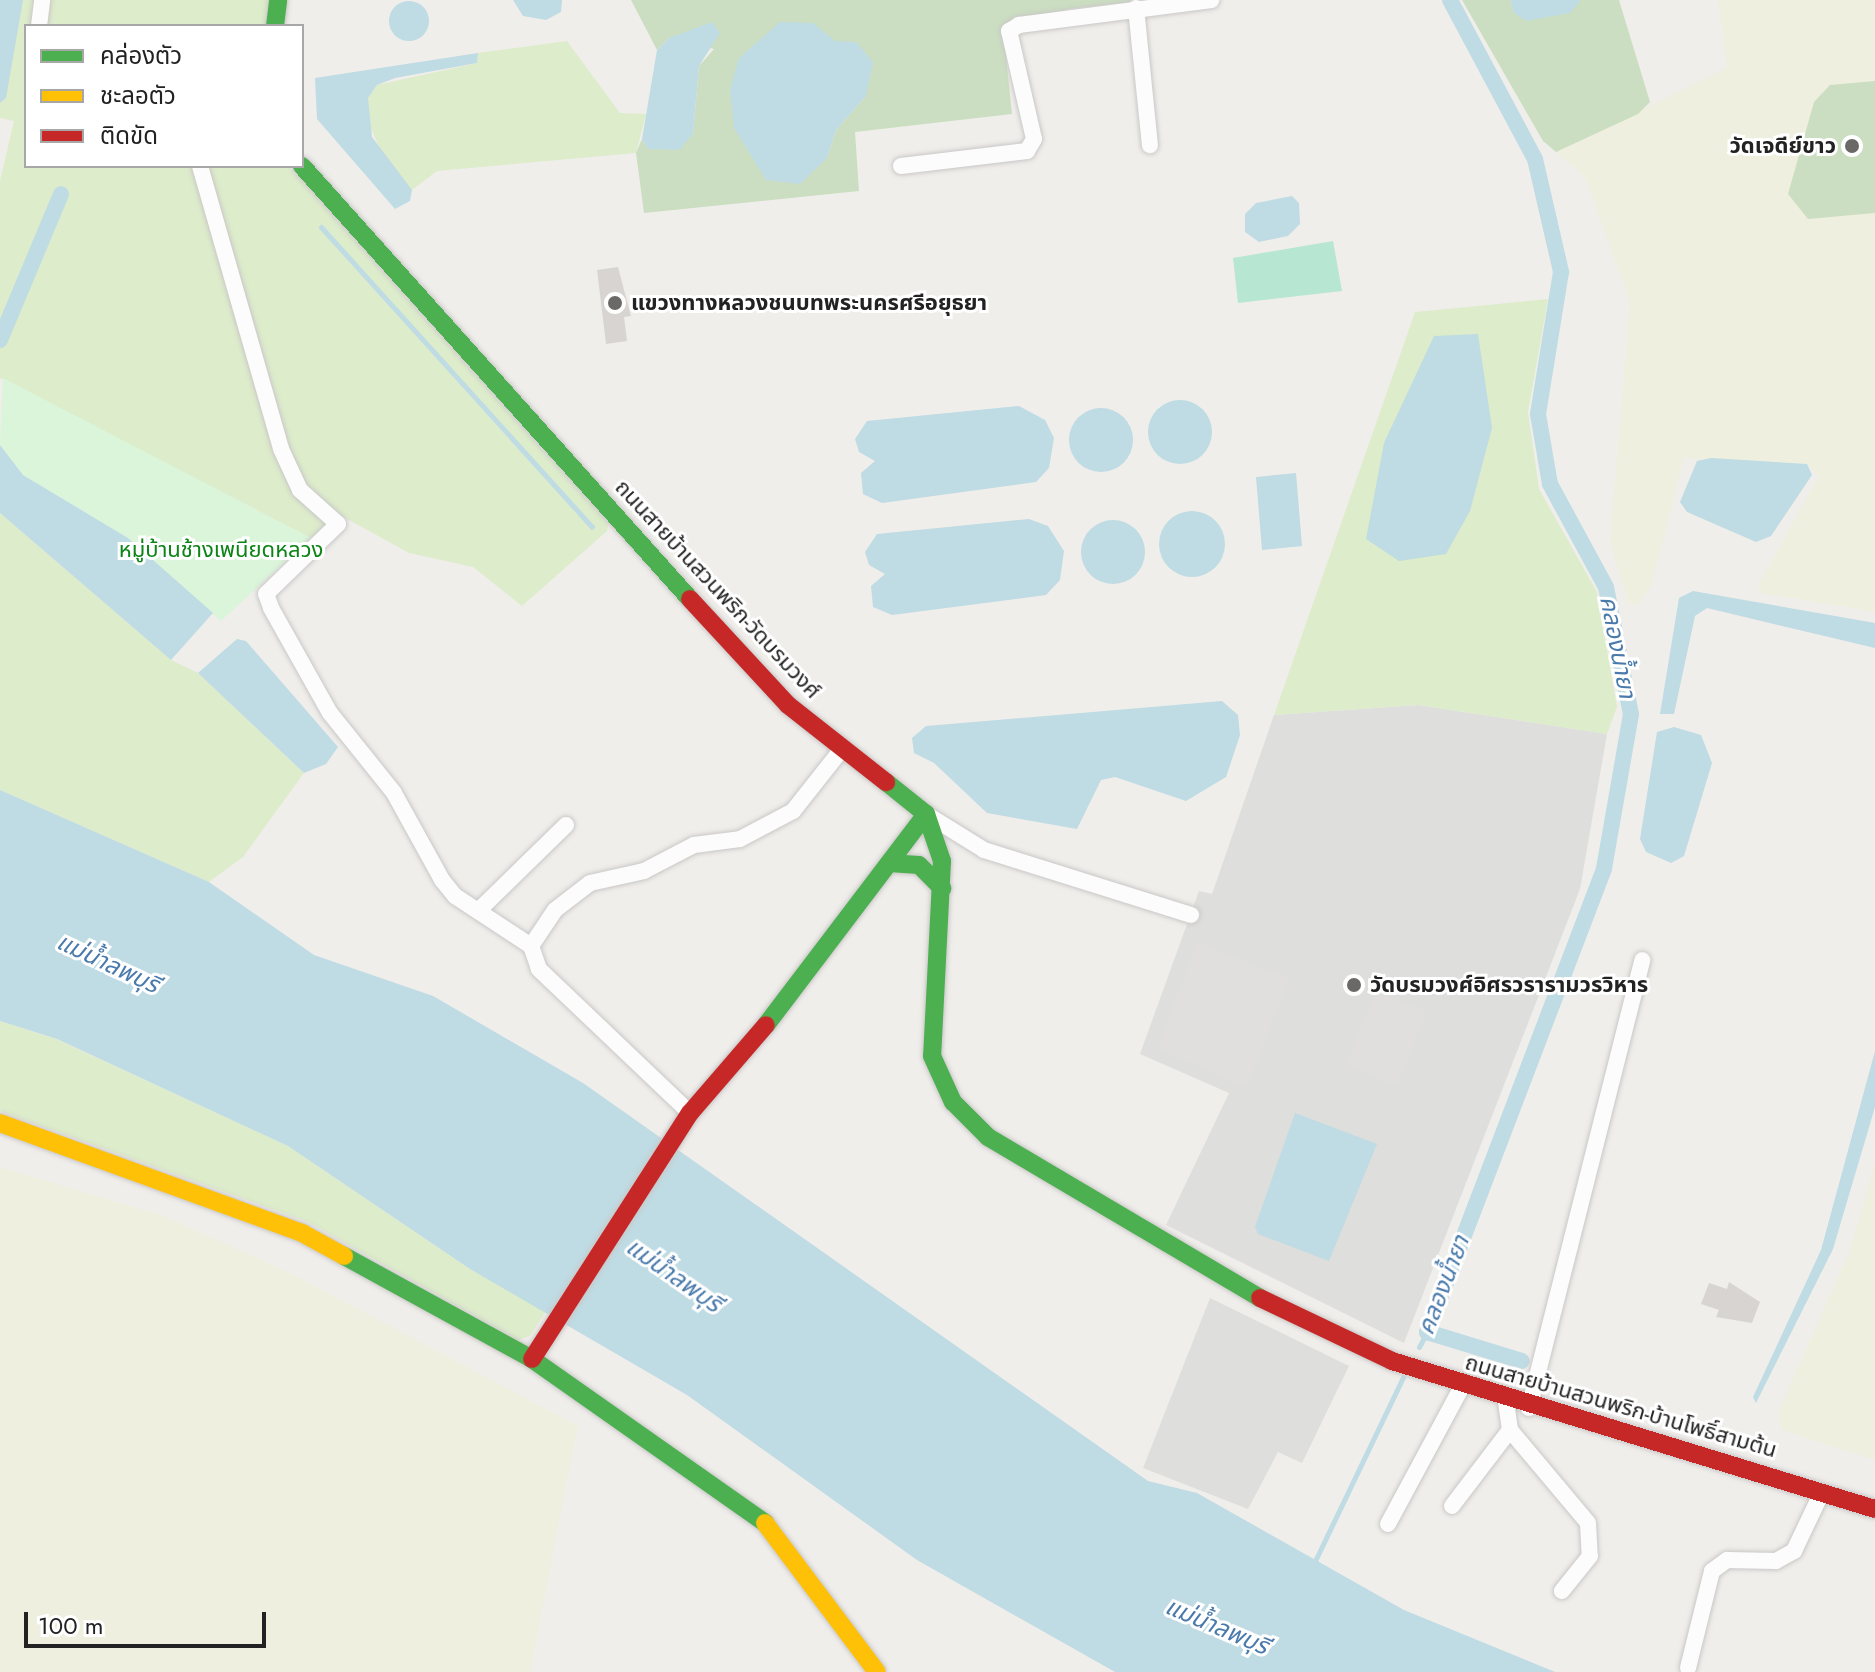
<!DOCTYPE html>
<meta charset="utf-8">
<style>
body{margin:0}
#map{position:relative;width:1875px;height:1672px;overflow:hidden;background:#f0eeeb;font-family:Jost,"Noto Sans Thai",sans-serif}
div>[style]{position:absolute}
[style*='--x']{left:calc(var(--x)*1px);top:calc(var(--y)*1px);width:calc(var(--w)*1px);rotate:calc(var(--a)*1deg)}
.religious>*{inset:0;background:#dededc}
.farmland>*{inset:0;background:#efefdf}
.grass>*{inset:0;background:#ddeccb}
.forest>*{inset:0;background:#cbdec1}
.park>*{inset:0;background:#daf5da}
.pitch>*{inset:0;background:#b7e6d2}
.parking>*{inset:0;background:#e0dfde}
.water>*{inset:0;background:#bfdbe3}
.round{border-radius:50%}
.stream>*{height:5px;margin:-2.5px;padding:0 2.5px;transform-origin:2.5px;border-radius:2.5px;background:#bfdbe3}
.canal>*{height:16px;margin:-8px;padding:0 8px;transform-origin:8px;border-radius:8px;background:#bfdbe3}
.building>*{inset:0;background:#d7d4d2}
.roads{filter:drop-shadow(0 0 2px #c9c8c7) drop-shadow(0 0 2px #c9c8c7)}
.street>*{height:16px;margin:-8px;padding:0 8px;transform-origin:8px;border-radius:8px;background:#fdfcfc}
.fast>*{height:18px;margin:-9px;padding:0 9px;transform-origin:9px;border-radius:9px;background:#4caf50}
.slow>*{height:18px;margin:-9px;padding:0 9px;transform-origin:9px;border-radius:9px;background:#ffc107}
.jam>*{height:18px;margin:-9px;padding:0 9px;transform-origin:9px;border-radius:9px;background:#c62828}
.dots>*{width:22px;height:22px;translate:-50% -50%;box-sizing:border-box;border:4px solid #fff;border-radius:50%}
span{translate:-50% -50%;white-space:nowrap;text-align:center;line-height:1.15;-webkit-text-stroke:6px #fff;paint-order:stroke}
.poi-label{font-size:22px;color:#222;font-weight:700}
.right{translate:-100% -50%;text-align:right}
.left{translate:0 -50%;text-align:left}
.park-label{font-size:22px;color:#0c8416}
.street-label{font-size:22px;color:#222}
.water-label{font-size:24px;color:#4a7aab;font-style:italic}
.legend{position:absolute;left:24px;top:24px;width:280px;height:144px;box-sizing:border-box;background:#fff;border:2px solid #a7a7a7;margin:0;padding:10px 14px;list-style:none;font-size:24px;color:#222}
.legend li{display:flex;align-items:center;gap:16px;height:40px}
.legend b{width:40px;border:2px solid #a7a7a7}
.scale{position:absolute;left:24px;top:1612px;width:242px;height:36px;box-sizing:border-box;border:4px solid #222;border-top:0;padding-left:10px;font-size:24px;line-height:28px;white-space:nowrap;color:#222;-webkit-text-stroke:6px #fff;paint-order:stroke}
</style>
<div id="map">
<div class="religious">
<div style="clip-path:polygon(1418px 705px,1607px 734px,1580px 889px,1404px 1343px,1166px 1225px,1229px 1093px,1140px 1054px,1199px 891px,1212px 894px,1274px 715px)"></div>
<div style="clip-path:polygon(1210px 1298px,1349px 1366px,1302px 1463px,1278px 1452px,1248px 1509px,1143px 1468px)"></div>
</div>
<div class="farmland">
<div style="clip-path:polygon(1718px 0,1875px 0,1875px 612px,1761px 593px,1758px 585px,1819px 476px,1806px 464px,1684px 458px,1651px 587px,1637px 605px,1627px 602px,1610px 540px,1630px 302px,1585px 177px,1556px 152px,1727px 68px)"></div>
<div style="clip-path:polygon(1875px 1162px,1875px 1460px,1782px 1430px,1778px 1412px,1850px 1250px)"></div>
<div style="clip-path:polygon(0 1167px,164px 1216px,292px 1274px,578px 1426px,530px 1672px,0 1672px)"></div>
</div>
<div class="grass">
<div style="clip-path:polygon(0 0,270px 0,267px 26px,26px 26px,26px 166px,288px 166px,608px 523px,607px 531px,522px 606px,473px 567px,409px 553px,340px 515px,311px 538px,0 378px,0 181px,14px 121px,0 118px)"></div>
<div style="clip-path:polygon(567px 41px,620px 113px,646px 114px,636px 153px,437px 171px,412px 190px,386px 163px,367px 119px,368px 98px,377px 85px,477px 63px,478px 53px)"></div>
<div style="clip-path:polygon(1548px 299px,1528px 412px,1539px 489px,1597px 592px,1617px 707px,1607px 734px,1418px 705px,1274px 715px,1415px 312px)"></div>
<div style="clip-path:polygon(0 513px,171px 660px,198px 673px,304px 773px,243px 857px,209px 882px,0 790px)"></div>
<div style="clip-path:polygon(0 1021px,56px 1039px,288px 1146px,470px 1269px,546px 1311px,530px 1336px,518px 1340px,308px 1222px,0 1111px)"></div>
</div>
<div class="forest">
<div style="clip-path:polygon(evenodd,631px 0,1150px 0,1069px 9px,1003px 27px,1012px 114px,855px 132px,859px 191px,644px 213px,636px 153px,642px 139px,648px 149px,693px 134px,699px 66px,714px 49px,669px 38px,657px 50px,631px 0,835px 41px,866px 96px,836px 130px,827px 158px,835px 41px)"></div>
<div style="clip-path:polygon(1462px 0,1510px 0,1514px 13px,1580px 0,1619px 0,1650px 102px,1638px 114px,1556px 152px,1543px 141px)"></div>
<div style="clip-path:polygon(1875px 81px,1875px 213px,1808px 219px,1788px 194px,1814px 102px,1830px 85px)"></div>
</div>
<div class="park">
<div style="clip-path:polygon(3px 378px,311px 538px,221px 621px,128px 538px,23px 475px,0 445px)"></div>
</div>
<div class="pitch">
<div style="clip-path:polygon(1333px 241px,1342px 291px,1238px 303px,1233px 258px)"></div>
</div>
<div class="parking">
<div style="clip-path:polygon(1197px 942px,1289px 979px,1247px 1087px,1158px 1049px)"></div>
<div style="clip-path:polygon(1376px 991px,1427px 1012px,1397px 1086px,1346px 1065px)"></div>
</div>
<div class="water">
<div style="clip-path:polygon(0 0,23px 0,6px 98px,0 103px)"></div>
<div style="clip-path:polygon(513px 0,562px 0,561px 12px,546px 20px,523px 16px)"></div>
<div style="clip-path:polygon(1510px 0,1580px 0,1580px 1px,1570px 13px,1526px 21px,1514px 13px)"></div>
<div class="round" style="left:389px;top:1px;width:40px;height:40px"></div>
<div style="clip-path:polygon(712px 22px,720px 33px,699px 66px,693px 134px,679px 150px,648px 149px,642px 139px,657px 50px,669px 38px)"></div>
<div style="clip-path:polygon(780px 22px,813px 23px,835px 41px,856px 42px,873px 62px,866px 96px,836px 130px,827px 158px,800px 184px,766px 180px,734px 128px,730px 89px,739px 58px)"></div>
<div style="clip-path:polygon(478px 53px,477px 63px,395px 78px,377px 85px,368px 98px,372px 137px,412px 190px,410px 201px,395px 209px,317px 119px,315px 78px)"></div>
<div style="clip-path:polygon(1292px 196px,1299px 203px,1300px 224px,1288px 236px,1259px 242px,1245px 232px,1245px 214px,1256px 203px)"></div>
<div style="clip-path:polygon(1478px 334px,1492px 428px,1470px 511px,1446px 554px,1399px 561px,1366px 539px,1384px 443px,1434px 336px)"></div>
<div class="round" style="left:1148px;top:400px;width:64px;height:64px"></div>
<div style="clip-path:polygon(1019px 406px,1045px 420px,1054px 438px,1049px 468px,1036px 482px,882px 503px,863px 494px,861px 473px,875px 461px,859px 452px,855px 439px,867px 421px)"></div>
<div class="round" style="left:1069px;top:408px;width:64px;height:64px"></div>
<div style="clip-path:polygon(0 445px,23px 475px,128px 538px,213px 613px,171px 660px,0 513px)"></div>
<div style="clip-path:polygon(1711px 458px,1807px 464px,1812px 475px,1771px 536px,1756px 542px,1687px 512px,1680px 502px,1697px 461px)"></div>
<div style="clip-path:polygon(1296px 473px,1302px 546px,1262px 550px,1256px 477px)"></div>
<div class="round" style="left:1159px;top:511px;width:66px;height:66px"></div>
<div style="clip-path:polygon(1029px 519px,1048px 526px,1064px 551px,1060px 580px,1046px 595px,892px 615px,873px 607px,871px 586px,885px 574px,869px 565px,865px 552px,877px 534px)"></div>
<div class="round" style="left:1081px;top:520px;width:64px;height:64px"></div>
<div style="clip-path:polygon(1693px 591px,1875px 623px,1875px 648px,1707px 608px,1695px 616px,1674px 714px,1660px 714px,1679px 598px)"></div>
<div style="clip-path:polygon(237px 639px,246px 641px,338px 747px,326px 764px,304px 773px,198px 673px)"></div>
<div style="clip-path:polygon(1222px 701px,1238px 715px,1240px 735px,1226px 777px,1186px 801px,1115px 777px,1101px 780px,1077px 829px,987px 813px,934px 763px,914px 753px,912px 738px,926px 726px)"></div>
<div style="clip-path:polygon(1674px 727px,1701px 735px,1712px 763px,1684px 856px,1671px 863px,1646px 852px,1640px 839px,1657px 732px)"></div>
<div style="clip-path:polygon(0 790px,209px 882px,314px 955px,433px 996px,583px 1083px,1148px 1481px,1197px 1493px,1404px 1610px,1555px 1672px,1115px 1672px,917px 1560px,687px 1395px,470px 1269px,288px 1146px,57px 1039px,0 1021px)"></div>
<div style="clip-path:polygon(1875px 1051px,1875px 1107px,1833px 1249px,1756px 1403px,1753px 1397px,1821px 1250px)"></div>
<div style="clip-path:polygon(1295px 1113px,1377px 1144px,1329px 1261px,1258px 1234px,1255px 1227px)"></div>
</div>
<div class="stream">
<div style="--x:321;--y:227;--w:404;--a:47.9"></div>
<div style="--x:1419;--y:1347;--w:17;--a:-62"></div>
<div style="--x:1314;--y:1563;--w:206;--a:-64.4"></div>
</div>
<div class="canal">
<div style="--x:1450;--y:0;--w:180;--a:61.9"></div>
<div style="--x:1535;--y:159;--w:116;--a:77"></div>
<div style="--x:1561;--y:272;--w:144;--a:99.2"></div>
<div style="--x:1538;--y:414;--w:71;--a:80.3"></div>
<div style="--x:1550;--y:484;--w:117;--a:61.5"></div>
<div style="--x:1606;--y:587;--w:129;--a:78.9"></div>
<div style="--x:1631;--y:714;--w:157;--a:99.9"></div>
<div style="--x:1604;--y:869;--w:496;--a:110.9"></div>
<div style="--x:1427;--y:1332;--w:99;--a:17"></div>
<div style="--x:0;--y:340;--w:158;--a:-67.3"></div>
</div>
<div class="building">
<div style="clip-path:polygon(618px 267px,631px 316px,624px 317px,627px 341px,606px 344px,597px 270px)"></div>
<div style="clip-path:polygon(1729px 1282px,1760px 1302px,1752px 1323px,1716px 1317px,1719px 1310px,1701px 1304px,1709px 1283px,1727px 1289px)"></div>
</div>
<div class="roads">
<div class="street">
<div style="--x:1136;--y:8;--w:138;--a:84.2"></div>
<div style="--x:39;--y:26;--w:26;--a:-83"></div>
<div style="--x:200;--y:166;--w:294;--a:74"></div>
<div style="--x:281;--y:449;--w:45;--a:65.1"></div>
<div style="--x:300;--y:490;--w:51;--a:41.8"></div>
<div style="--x:338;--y:524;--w:100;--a:135.8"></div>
<div style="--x:266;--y:594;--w:15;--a:70"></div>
<div style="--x:271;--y:608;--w:120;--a:60.7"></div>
<div style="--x:330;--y:713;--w:102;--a:51.3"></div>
<div style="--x:394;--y:793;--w:99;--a:61.1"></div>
<div style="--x:442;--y:880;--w:21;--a:51"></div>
<div style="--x:455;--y:896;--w:91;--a:33.3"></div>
<div style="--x:901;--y:166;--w:127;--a:-6.8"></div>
<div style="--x:1027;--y:151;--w:14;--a:-60"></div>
<div style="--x:1034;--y:139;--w:111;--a:-103"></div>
<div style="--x:1009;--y:31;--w:12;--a:-31"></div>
<div style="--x:1019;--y:25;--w:194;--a:-7.4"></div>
<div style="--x:926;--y:814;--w:68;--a:31.8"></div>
<div style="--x:984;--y:850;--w:217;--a:17.4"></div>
<div style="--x:478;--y:911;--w:123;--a:-44.3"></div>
<div style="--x:690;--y:1113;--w:209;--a:-136.4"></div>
<div style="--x:539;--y:969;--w:24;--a:-109"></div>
<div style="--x:531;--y:946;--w:43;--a:-56.3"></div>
<div style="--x:555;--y:910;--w:44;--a:-37.6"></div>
<div style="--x:590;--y:883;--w:55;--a:-12.5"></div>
<div style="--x:644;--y:871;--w:56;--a:-27.5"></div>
<div style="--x:694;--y:845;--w:46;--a:-7.4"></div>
<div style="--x:740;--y:839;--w:60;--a:-27.8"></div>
<div style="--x:793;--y:811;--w:79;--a:-51.7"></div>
<div style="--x:1529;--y:1408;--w:462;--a:-75.8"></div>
<div style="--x:1510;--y:1430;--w:121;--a:50"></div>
<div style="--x:1588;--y:1523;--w:33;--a:87"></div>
<div style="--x:1590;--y:1556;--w:45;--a:128.7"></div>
<div style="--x:1452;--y:1506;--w:96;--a:-52.7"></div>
<div style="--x:1510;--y:1430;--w:29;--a:-98"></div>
<div style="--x:1388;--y:1524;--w:158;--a:-61.7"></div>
<div style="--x:1688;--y:1668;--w:100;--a:-76.1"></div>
<div style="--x:1712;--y:1571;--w:19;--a:-36"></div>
<div style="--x:1727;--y:1560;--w:49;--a:1.2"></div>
<div style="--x:1776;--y:1561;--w:21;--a:-29"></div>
<div style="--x:1794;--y:1551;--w:65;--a:-64.6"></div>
</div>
<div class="fast">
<div style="--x:275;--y:26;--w:26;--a:-83"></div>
<div style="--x:302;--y:166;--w:581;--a:48.14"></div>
<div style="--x:886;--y:782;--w:51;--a:38.7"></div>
<div style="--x:926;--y:814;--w:50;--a:71.2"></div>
<div style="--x:942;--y:861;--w:195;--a:92.9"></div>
<div style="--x:932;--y:1056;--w:51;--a:65.5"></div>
<div style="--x:953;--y:1102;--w:49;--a:45"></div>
<div style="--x:988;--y:1137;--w:316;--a:30.6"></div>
<div style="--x:889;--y:863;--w:30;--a:4"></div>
<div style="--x:919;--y:865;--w:33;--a:45"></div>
<div style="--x:766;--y:1025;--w:265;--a:-52.8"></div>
<div style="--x:344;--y:1256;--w:214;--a:28.7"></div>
<div style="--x:532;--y:1359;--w:285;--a:35.1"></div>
</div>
<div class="slow">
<div style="--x:0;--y:1123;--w:321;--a:20"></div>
<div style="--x:302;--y:1233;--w:48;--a:28.7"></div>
<div style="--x:765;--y:1523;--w:186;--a:53.1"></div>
</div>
<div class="jam">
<div style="--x:690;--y:599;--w:144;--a:47.2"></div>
<div style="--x:788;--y:705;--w:125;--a:38.2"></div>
<div style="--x:1260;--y:1298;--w:146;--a:25.5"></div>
<div style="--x:1392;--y:1361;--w:505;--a:17.04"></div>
<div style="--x:532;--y:1359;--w:292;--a:-57.3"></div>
<div style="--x:690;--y:1113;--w:116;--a:-49.2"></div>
</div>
</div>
<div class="dots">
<div style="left:1852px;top:146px;background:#6a6968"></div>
<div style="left:615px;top:303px;background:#6a6968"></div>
<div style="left:1354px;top:985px;background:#6a6968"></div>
</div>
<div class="poi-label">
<span class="right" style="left:1836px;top:146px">วัดเจดีย์ขาว</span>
<span class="left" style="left:631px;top:303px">แขวงทางหลวงชนบทพระนครศรีอยุธยา</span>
<span class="left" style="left:1370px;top:985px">วัดบรมวงศ์อิศรวรารามวรวิหาร</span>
</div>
<div class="park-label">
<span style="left:221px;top:550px">หมู่บ้านช้างเพนียดหลวง</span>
</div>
<div class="street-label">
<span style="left:718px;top:589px;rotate:47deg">ถนนสายบ้านสวนพริก-วัดบรมวงศ์</span>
<span style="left:1621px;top:1406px;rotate:16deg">ถนนสายบ้านสวนพริก-บ้านโพธิ์สามต้น</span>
</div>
<div class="water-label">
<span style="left:1618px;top:647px;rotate:79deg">คลองน้ำยา</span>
<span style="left:108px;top:963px;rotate:25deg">แม่น้ำลพบุรี</span>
<span style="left:674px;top:1275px;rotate:35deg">แม่น้ำลพบุรี</span>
<span style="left:1443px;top:1285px;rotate:-69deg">คลองน้ำยา</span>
<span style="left:1217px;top:1626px;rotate:23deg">แม่น้ำลพบุรี</span>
</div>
<ul class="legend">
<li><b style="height:10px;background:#4caf50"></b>คล่องตัว</li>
<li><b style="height:10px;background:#ffc107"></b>ชะลอตัว</li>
<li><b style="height:10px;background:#c62828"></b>ติดขัด</li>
</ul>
<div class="scale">100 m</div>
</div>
